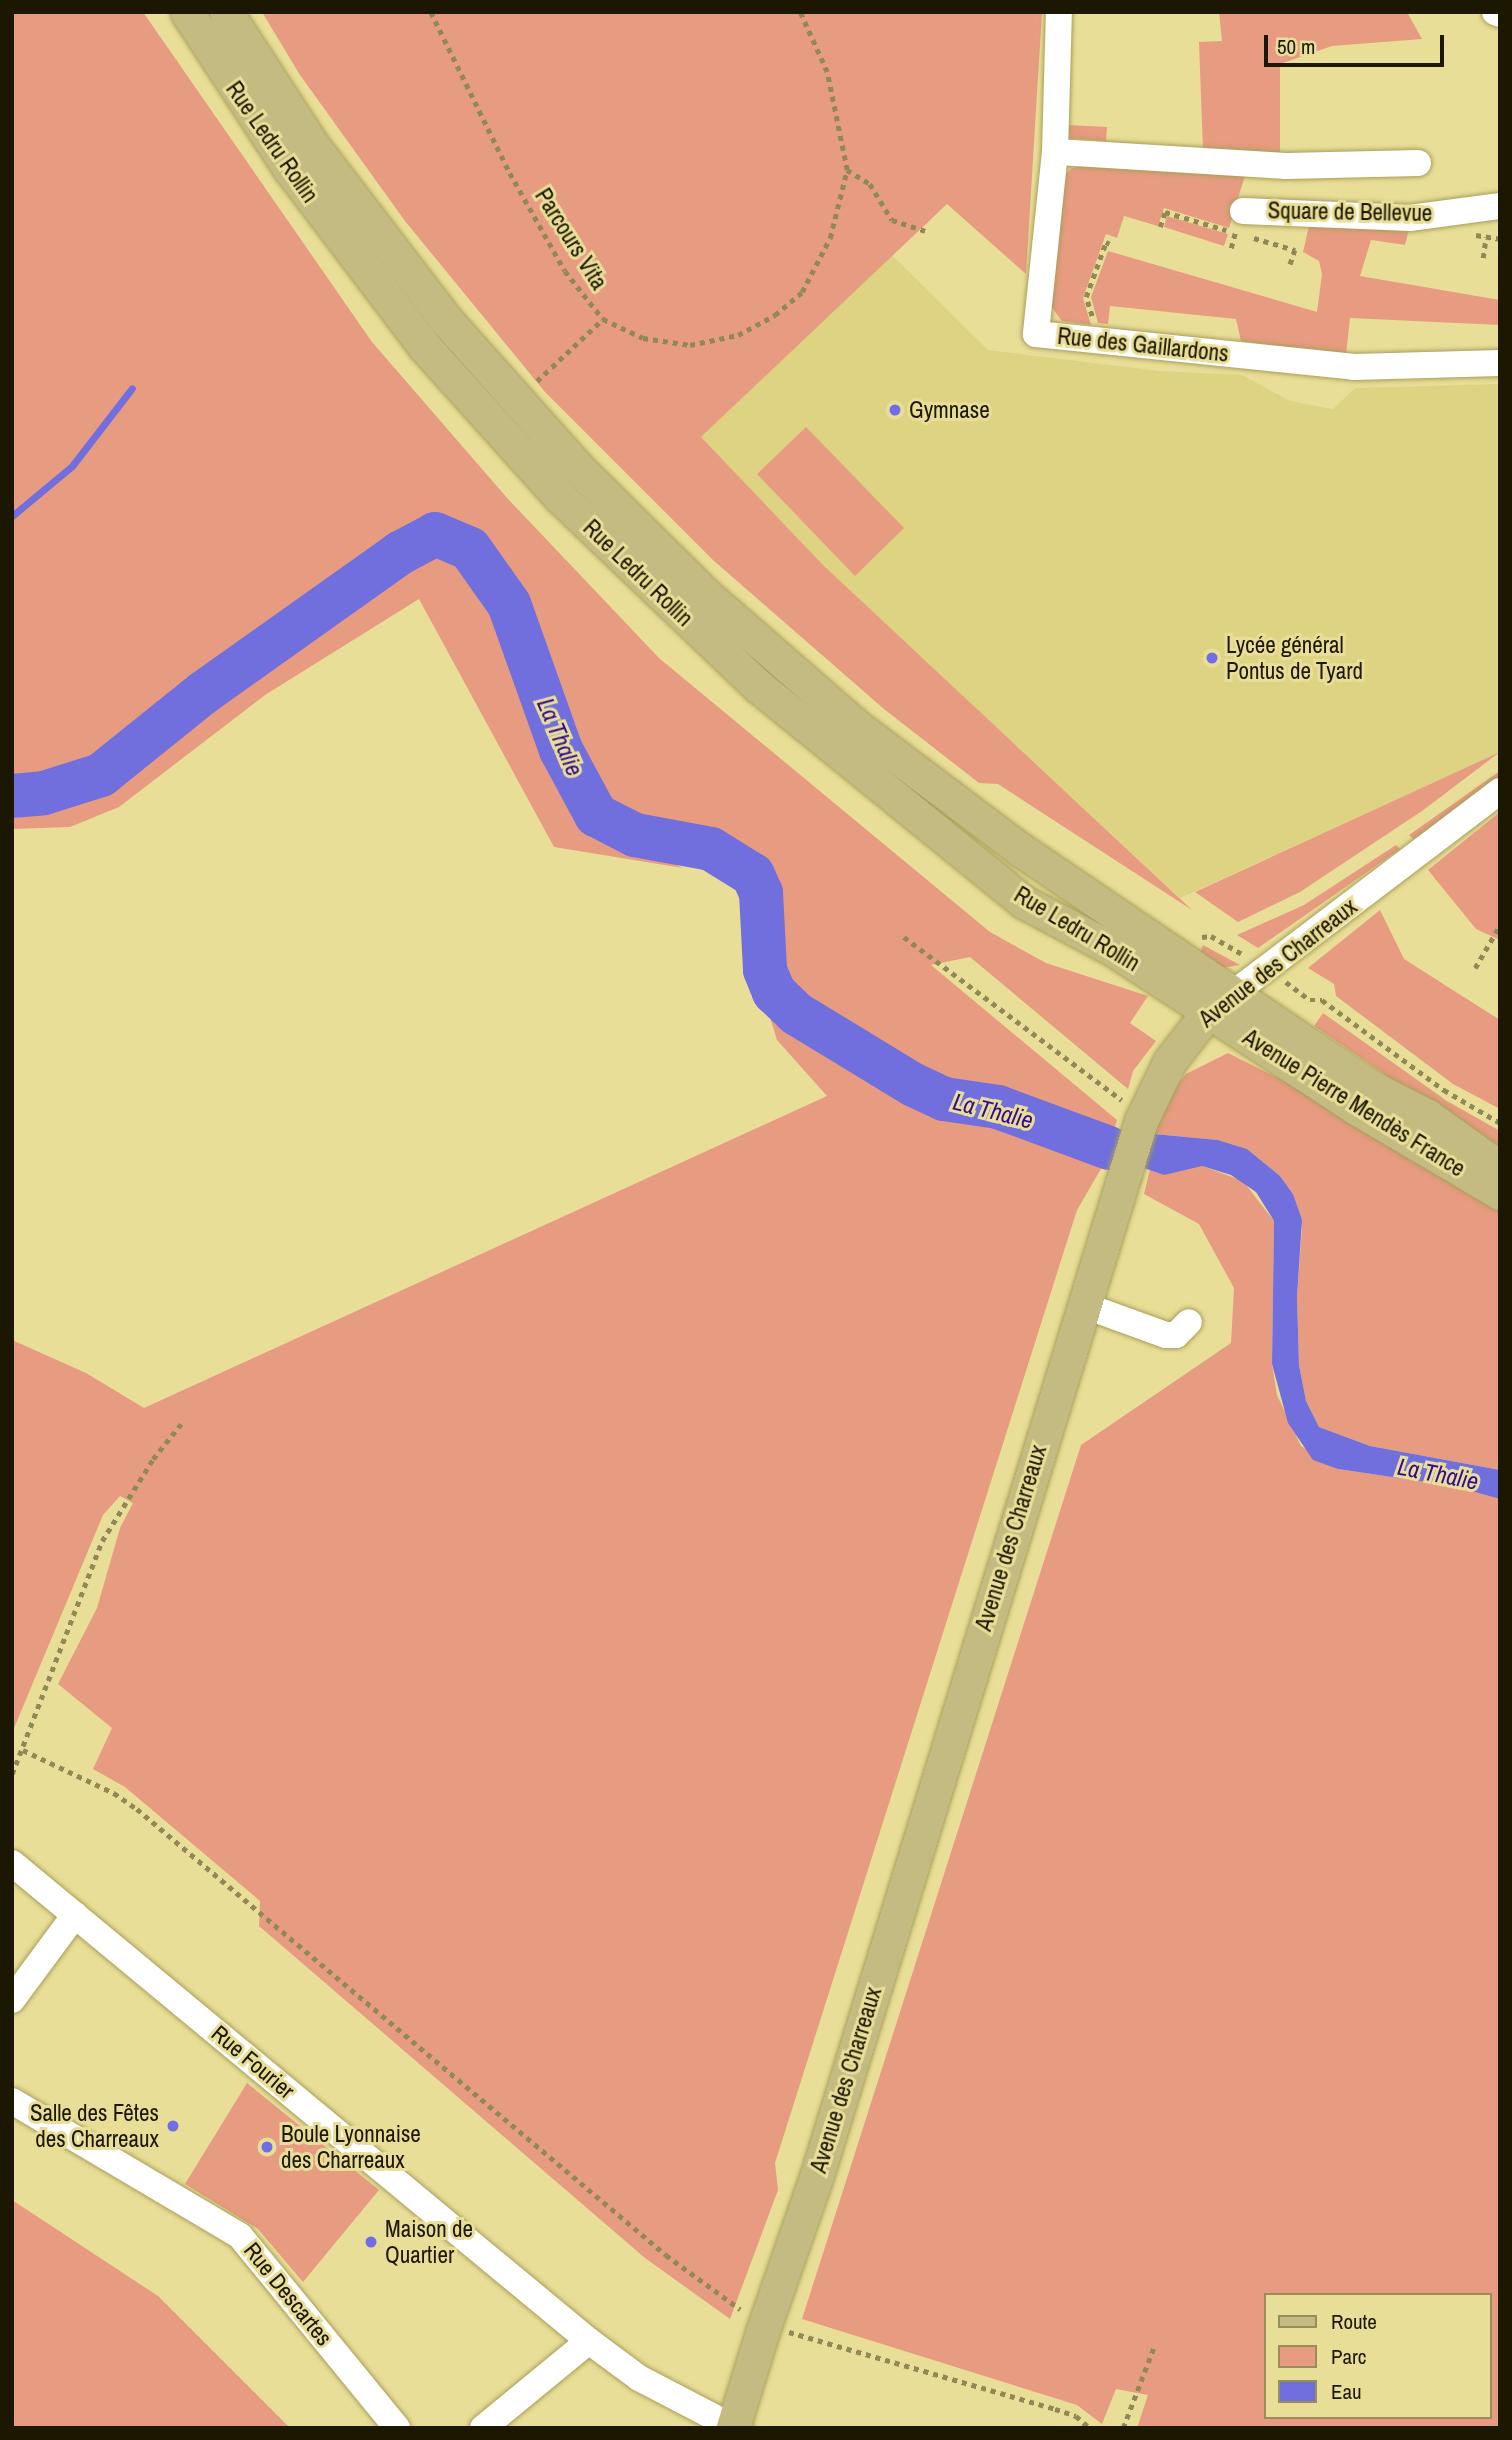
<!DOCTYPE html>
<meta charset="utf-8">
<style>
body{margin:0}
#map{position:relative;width:1512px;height:2440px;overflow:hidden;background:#e9de97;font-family:"Archivo Narrow",sans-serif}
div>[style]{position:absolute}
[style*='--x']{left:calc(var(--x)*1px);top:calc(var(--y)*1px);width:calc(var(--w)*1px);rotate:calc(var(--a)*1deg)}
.built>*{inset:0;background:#ded283}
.green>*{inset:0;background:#e79b80}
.water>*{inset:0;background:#706fdd}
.stream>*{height:7px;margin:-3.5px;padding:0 3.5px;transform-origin:3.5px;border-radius:3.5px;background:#706fdd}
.river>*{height:44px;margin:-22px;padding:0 22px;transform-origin:22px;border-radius:22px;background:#706fdd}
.path>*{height:4.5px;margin-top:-2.25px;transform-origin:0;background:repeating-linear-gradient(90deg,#908856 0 5px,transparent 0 10px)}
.roads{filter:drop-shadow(0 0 2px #a99f5a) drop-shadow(0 0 2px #a99f5a)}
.minor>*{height:26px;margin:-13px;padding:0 13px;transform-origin:13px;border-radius:13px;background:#fff}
.major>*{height:33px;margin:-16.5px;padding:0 16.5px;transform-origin:16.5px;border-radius:16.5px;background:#c4bb82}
.dots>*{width:19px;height:19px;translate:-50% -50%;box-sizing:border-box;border:4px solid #e9de97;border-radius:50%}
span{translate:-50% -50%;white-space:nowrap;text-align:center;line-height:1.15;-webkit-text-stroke:6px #e9de97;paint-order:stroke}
.street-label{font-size:23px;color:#1b1700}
.poi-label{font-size:23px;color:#1b1700}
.left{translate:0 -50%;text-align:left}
.right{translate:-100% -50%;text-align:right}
.water-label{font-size:24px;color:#310b95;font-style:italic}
.frame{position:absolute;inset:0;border:14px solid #1b1700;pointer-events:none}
.legend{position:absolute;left:1264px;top:2293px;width:228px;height:126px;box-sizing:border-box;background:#e9de97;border:2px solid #978e5b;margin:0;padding:9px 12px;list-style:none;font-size:21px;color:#1b1700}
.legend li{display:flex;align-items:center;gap:14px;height:35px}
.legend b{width:35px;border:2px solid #978e5b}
.scale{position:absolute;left:1264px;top:35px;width:180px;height:32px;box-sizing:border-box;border:4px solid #1b1700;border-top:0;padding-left:9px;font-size:21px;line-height:24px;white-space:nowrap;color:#1b1700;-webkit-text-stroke:5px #e9de97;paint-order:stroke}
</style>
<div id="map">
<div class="built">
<div style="clip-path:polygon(892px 255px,988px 350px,1159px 371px,1242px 375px,1290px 401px,1333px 409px,1355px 388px,1500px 384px,1500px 752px,1180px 898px,823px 565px,701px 437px)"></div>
</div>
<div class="green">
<div style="clip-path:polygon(12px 12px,143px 12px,372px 342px,508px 499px,659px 658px,990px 932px,1046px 963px,1148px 996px,1130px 1023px,1156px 1041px,1133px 1071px,1128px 1089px,970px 957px,931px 965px,1117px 1120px,1113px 1134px,1019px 1100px,948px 1087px,908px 1067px,780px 976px,770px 885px,756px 862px,689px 833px,640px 827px,617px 818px,598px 801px,578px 758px,527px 608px,485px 548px,440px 521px,417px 530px,339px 582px,200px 681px,100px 760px,47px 783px,12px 785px)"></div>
<div style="clip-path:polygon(262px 12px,1042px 12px,1026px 274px,947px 204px,701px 437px,823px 565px,1192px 910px,998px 784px,979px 783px,884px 709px,713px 560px,545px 392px,405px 221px,300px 75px)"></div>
<div style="clip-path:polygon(1219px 12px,1407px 12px,1422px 39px,1332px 46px,1280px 64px,1280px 153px,1203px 151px,1199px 42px,1222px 41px)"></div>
<div style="clip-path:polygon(1068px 125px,1107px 127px,1106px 141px,1067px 138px)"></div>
<div style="clip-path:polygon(1088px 165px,1247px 169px,1229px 228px,1164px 208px,1158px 226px,1124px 216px,1117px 238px,1106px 234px,1083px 298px,1091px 325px,1062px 321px,1050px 305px,1064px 176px,1072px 168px)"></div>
<div style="clip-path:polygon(1167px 216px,1228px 234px,1224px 246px,1164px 227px)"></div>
<div style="clip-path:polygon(1309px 226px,1409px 229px,1405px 245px,1371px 240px,1360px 276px,1500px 300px,1500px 325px,1350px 318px,1346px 355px,1241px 341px,1236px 319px,1110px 306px,1108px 324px,1098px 323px,1091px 297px,1108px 251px,1317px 312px,1322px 274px,1319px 261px,1303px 252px)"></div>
<div style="clip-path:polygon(806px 427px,904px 528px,855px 576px,757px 474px)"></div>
<div style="clip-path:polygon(431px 547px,456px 559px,507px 633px,569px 800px,590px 827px,683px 868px,554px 847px,419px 599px,265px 695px,119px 807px,70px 827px,12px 829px,12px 819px,69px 805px,108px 785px,197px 713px)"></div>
<div style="clip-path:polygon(1500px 752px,1422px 811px,1300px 892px,1238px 922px,1195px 892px)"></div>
<div style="clip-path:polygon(1500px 771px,1500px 777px,1449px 819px,1413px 839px,1409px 835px)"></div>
<div style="clip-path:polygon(1500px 812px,1500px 940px,1476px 929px,1428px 870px)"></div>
<div style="clip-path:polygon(1396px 845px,1400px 849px,1258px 948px,1237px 935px,1304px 905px)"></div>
<div style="clip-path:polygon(1380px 910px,1404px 959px,1500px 1020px,1500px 1109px,1453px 1084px,1336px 996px,1334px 984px,1308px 968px)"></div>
<div style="clip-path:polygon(1203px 945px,1240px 965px,1215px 969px,1198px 958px)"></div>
<div style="clip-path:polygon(1323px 1013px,1447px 1101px,1500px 1131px,1500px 1153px,1314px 1026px)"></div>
<div style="clip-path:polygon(769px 1014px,908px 1103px,982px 1115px,1105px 1162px,1077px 1210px,775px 2163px,778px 2190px,730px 2319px,645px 2258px,259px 1926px,260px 1901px,125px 1787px,93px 1769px,112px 1728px,58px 1684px,97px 1608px,120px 1528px,133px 1503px,120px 1496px,103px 1515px,12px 1733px,12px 1340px,86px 1373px,144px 1408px,827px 1096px,777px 1040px)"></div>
<div style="clip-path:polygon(1228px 1053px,1282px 1080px,1500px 1211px,1500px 1470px,1370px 1446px,1319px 1427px,1306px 1401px,1299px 1365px,1297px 1297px,1302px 1228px,1293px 1194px,1280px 1176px,1247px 1149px,1218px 1140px,1154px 1134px,1171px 1093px,1186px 1074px)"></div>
<div style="clip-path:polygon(evenodd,1187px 1166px,1202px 1166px,1243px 1181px,1274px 1221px,1272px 1364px,1277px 1395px,1301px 1446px,1338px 1469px,1453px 1486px,1500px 1499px,1500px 2428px,1137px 2428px,1148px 2395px,1116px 2389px,1102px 2424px,1077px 2405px,802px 2319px,1081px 1445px,1231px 1343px,1234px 1288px,1199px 1224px,1144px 1194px,1150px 1169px,1164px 1175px,1187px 1166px,1265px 2295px,1489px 2295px,1489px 2417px,1265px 2417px,1265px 2295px)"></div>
<div style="clip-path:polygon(247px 2083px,379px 2190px,303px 2282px,258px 2229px,185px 2184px)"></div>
<div style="clip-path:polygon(12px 2200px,158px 2296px,290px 2428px,12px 2428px)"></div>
</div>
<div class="water">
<div style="clip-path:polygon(1154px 1134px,1218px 1140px,1247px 1149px,1280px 1176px,1293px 1194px,1302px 1220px,1297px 1297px,1299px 1365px,1306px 1401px,1319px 1427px,1370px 1446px,1500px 1470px,1500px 1499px,1453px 1486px,1338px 1469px,1313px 1460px,1288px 1423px,1272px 1364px,1274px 1221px,1256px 1192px,1231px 1175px,1202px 1166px,1164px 1175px,1144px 1168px)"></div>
</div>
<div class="stream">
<div style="--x:12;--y:516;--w:78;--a:-39.8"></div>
<div style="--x:72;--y:466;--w:98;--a:-52.4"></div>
</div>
<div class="river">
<div style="--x:12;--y:796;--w:32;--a:-5"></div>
<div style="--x:44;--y:793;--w:60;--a:-17.5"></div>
<div style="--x:101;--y:775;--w:131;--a:-38.8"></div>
<div style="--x:203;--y:693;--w:242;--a:-35.4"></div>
<div style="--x:400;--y:553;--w:40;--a:-28"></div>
<div style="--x:435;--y:534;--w:38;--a:23"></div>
<div style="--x:470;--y:549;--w:67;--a:54.7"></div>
<div style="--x:509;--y:604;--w:155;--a:70.4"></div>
<div style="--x:561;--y:750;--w:74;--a:61.7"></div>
<div style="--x:596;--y:815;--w:44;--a:27.1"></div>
<div style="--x:635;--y:835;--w:77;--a:10.4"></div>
<div style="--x:711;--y:849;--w:49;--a:31.8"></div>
<div style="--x:753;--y:875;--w:20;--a:66"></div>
<div style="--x:761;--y:893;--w:77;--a:87"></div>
<div style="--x:765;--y:970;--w:24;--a:68"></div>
<div style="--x:774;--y:992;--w:32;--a:44"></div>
<div style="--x:797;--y:1014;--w:137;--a:31.3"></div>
<div style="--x:914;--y:1085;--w:33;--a:25"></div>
<div style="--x:944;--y:1099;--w:55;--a:8.4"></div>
<div style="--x:998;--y:1107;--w:118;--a:20.3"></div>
</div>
<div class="path">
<div style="--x:431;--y:12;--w:179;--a:63.9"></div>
<div style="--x:510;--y:173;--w:112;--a:60.7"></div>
<div style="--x:565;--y:271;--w:61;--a:51.6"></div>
<div style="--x:603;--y:319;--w:44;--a:25.4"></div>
<div style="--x:643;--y:338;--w:48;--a:8.5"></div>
<div style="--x:690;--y:345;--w:49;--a:-11.8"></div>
<div style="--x:738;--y:335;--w:42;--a:-28.4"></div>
<div style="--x:775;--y:315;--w:35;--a:-40"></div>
<div style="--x:802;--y:292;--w:61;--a:-62.6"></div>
<div style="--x:830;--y:238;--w:70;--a:-76"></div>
<div style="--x:847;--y:170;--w:100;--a:-101.5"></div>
<div style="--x:827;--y:72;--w:66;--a:-114.2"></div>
<div style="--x:847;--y:170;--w:27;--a:31"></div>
<div style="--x:870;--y:184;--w:42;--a:58.6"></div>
<div style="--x:892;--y:220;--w:35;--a:18"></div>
<div style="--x:1160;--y:227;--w:16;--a:-72"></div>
<div style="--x:1165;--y:212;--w:64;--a:16.4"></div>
<div style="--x:1476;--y:235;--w:24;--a:9"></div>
<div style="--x:1254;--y:238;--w:43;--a:16.3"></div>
<div style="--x:1295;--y:250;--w:16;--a:108"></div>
<div style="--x:1231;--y:248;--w:16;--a:-75"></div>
<div style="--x:1483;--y:258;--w:21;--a:-82"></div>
<div style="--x:1092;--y:316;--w:20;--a:-108"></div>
<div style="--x:1086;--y:297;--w:59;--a:-70"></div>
<div style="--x:1106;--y:242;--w:4;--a:27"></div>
<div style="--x:537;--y:381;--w:91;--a:-43.2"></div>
<div style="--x:904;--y:937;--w:272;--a:36.8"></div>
<div style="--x:1202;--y:937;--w:9;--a:-6"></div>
<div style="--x:1211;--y:936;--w:38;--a:30"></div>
<div style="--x:1475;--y:968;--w:50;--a:-59.8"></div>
<div style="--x:1286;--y:982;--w:30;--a:37"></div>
<div style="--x:1310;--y:1000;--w:12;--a:0"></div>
<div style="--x:1322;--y:1000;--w:152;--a:36.4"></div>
<div style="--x:1444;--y:1090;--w:65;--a:30.5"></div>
<div style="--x:23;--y:1750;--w:101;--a:25.3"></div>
<div style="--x:114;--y:1793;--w:28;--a:35"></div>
<div style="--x:137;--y:1809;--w:692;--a:40.13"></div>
<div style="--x:666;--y:2255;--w:92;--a:36.1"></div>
<div style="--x:12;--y:1774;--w:250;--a:-68.9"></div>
<div style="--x:102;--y:1541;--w:97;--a:-58.1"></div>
<div style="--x:153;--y:1459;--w:45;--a:-51.3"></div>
<div style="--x:789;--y:2332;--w:277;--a:16.1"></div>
<div style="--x:1055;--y:2409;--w:22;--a:18"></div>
<div style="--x:1076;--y:2416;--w:18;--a:41"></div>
<div style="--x:1123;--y:2428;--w:87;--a:-69.1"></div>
</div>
<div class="roads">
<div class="minor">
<div style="--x:1495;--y:12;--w:5;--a:22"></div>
<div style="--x:1055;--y:152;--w:140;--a:-88.4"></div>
<div style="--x:1418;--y:163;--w:132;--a:178.7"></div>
<div style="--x:1286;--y:166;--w:231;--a:-176.5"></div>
<div style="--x:1055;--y:152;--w:183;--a:96"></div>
<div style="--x:1036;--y:334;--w:320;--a:5.9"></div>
<div style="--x:1354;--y:367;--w:146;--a:-1.6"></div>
<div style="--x:1243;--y:211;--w:167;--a:2.4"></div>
<div style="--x:1410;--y:218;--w:91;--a:-7.6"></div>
<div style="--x:1218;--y:1005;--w:354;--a:-37.2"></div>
<div style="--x:1083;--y:1305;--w:88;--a:19.9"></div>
<div style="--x:1166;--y:1335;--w:10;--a:0"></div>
<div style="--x:1176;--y:1335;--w:18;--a:-45"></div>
<div style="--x:12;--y:1863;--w:749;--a:39.64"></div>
<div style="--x:589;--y:2341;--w:62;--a:36.5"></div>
<div style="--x:639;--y:2378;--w:106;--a:27.5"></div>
<div style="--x:12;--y:2000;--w:106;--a:-53.5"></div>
<div style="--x:12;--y:2101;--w:265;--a:30.6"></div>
<div style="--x:240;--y:2236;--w:248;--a:50.7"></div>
<div style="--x:483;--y:2428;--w:137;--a:-39.4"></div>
</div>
<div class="major">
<div style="--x:187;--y:12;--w:186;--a:56.8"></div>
<div style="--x:289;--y:168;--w:223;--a:52.8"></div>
<div style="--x:424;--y:346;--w:203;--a:48"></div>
<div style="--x:560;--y:497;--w:274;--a:43.7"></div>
<div style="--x:758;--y:686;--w:343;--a:39.1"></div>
<div style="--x:1024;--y:902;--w:102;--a:28.1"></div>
<div style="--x:1114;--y:950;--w:289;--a:33.1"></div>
<div style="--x:1356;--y:1108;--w:167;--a:30.6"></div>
<div style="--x:226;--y:12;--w:160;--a:57"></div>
<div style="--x:313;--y:146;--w:220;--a:52.6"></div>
<div style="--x:447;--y:321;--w:197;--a:48.3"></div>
<div style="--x:578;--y:468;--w:179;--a:44.8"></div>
<div style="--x:705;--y:594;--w:199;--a:41.1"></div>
<div style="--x:855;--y:725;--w:208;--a:37"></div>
<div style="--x:1021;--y:850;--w:423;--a:34.1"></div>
<div style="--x:1371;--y:1087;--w:62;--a:27"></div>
<div style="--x:1426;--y:1115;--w:91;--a:35.6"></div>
<div style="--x:736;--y:2428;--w:3;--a:-162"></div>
<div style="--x:733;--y:2427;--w:102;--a:-72.8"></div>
<div style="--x:763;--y:2330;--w:164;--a:-70.8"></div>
<div style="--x:817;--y:2175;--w:1103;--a:-72.91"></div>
<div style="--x:1141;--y:1121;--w:67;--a:-64.2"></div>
<div style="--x:1170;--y:1061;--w:62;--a:-52.2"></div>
</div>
</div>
<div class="dots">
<div style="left:895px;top:410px;background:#706de7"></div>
<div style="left:1212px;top:658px;background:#706de7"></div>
<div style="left:173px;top:2126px;background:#706de7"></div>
<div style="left:267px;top:2147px;background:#706de7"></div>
<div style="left:371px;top:2242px;background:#706de7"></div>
</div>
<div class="street-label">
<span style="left:272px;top:142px;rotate:55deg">Rue Ledru Rollin</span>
<span style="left:1350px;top:212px;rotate:1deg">Square de Bellevue</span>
<span style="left:571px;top:239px;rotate:58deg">Parcours Vita</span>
<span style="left:1143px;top:345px;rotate:6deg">Rue des Gaillardons</span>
<span style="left:638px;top:573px;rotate:44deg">Rue Ledru Rollin</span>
<span style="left:1077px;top:929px;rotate:31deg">Rue Ledru Rollin</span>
<span style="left:1278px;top:963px;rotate:-38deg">Avenue des Charreaux</span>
<span style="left:1354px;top:1103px;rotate:32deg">Avenue Pierre Mendès France</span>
<span style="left:1011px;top:1538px;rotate:-73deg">Avenue des Charreaux</span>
<span style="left:253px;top:2062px;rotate:40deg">Rue Fourier</span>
<span style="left:846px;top:2080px;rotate:-73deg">Avenue des Charreaux</span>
<span style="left:288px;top:2294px;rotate:51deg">Rue Descartes</span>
</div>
<div class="poi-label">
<span class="left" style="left:909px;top:410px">Gymnase</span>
<span class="left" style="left:1226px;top:658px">Lycée général<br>Pontus de Tyard</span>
<span class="right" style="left:159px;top:2126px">Salle des Fêtes<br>des Charreaux</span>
<span class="left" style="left:281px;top:2147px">Boule Lyonnaise<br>des Charreaux</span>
<span class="left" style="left:385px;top:2242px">Maison de<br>Quartier</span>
</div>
<div class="water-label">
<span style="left:560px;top:737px;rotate:67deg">La Thalie</span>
<span style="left:993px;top:1111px;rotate:14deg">La Thalie</span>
<span style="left:1438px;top:1474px;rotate:11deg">La Thalie</span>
</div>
<div class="frame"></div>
<ul class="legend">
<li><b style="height:9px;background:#c4bb82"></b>Route</li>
<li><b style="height:19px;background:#e79b80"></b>Parc</li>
<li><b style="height:19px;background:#706fdd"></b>Eau</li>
</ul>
<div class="scale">50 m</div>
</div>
